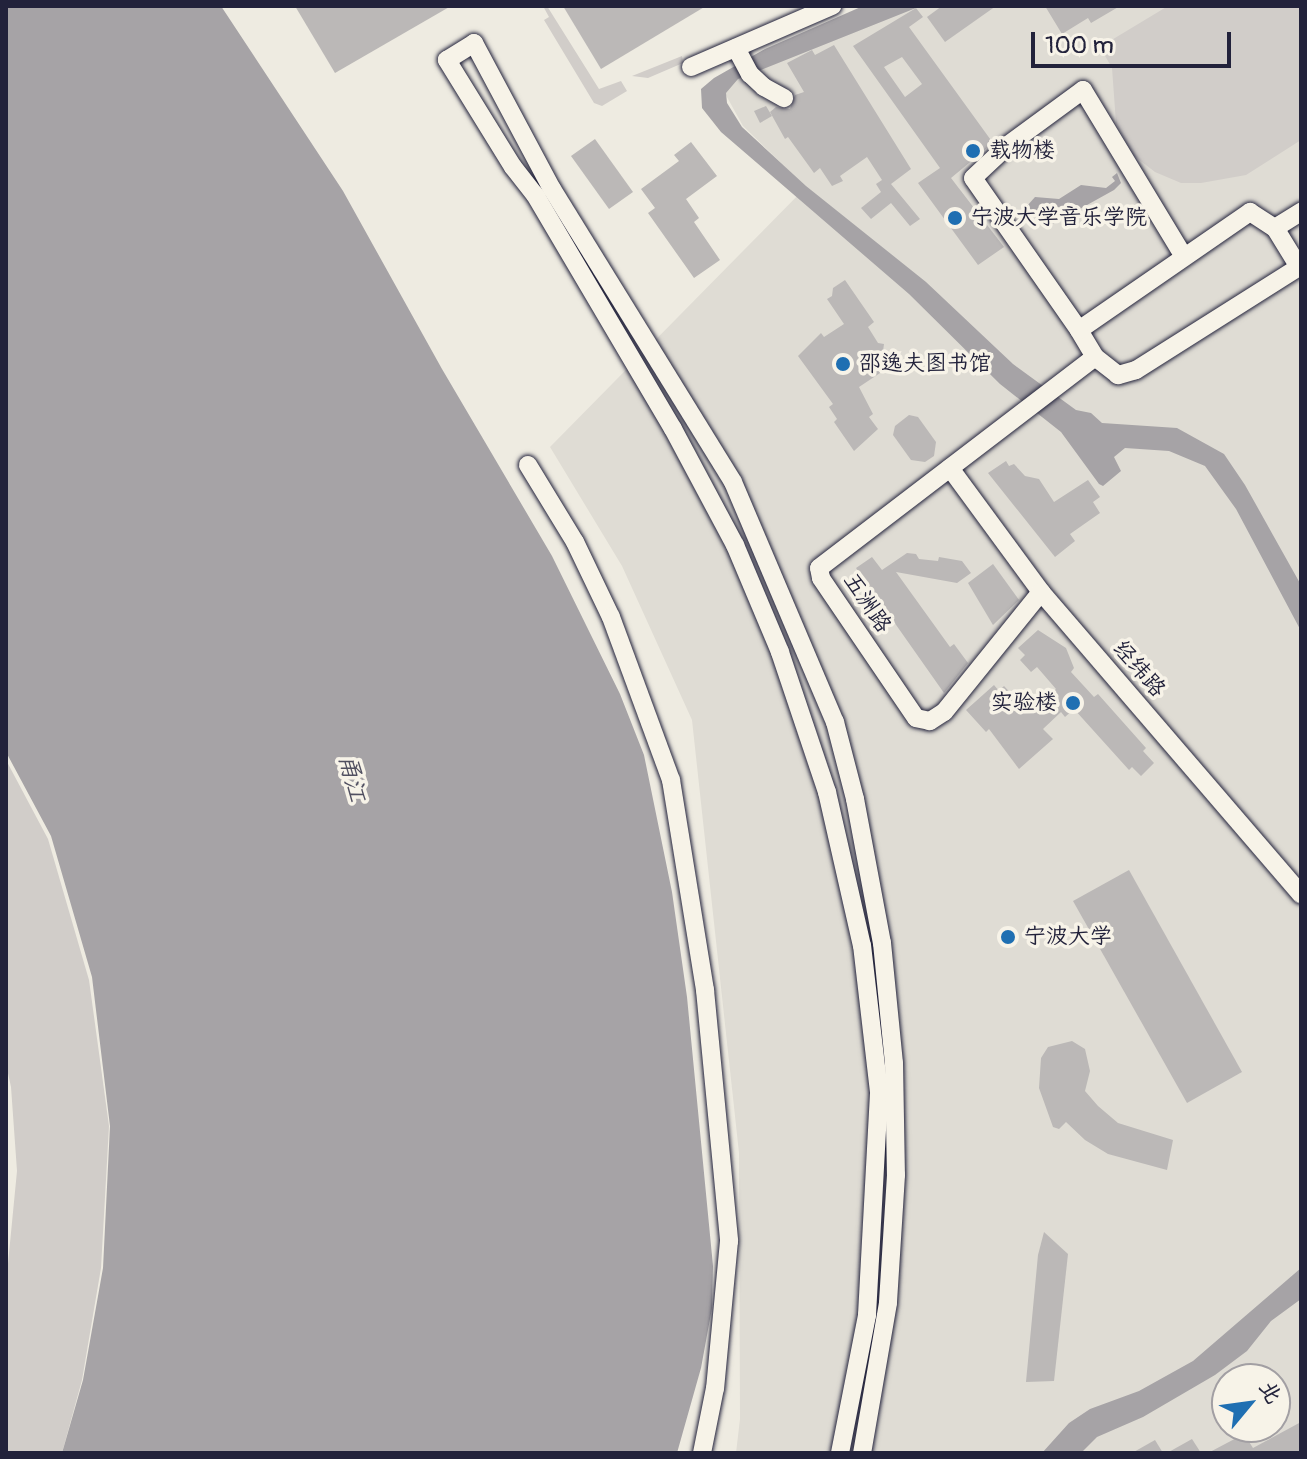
<!DOCTYPE html>
<meta charset="utf-8">
<style>
body{margin:0}
#map{position:relative;width:1307px;height:1459px;overflow:hidden;background:#eeebe1;font-family:Pangolin,"LXGW WenKai TC",sans-serif}
div>[style]{position:absolute}
[style*='--x']{left:calc(var(--x)*1px);top:calc(var(--y)*1px);width:calc(var(--w)*1px);rotate:calc(var(--a)*1deg)}
.built>*{inset:0;background:#dfdcd4}
.green>*{inset:0;background:#d1cdc9}
.water>*{inset:0;background:#a6a3a6}
.building>*{inset:0;background:#bbb8b7}
.roads{filter:drop-shadow(0 0 2px #22223b) drop-shadow(0 0 2px #22223b)}
.minor>*{height:18px;margin:-9px;padding:0 9px;transform-origin:9px;border-radius:9px;background:#f7f3e8}
.dots>*{width:22px;height:22px;translate:-50% -50%;box-sizing:border-box;border:4px solid #f7f3e8;border-radius:50%}
span{translate:-50% -50%;white-space:nowrap;text-align:center;line-height:1.15;-webkit-text-stroke:7px #f7f3e8;paint-order:stroke}
.poi-label{font-size:22px;color:#22223b}
.left{translate:0 -50%;text-align:left}
.right{translate:-100% -50%;text-align:right}
.street-label{font-size:22px;color:#22223b}
.water-label{font-size:24px;color:#504f60;font-style:italic}
.frame{position:absolute;inset:0;border:8px solid #22223b;pointer-events:none}
.north{position:absolute;left:1211px;top:1363px;width:80px;height:80px;box-sizing:border-box;background:#f7f3e8;border:2px solid #a29fa3;border-radius:50%;rotate:61deg;font-size:22px;font-weight:700;line-height:32px;text-align:center;color:#22223b}
.north::after{content:'';display:block;margin:auto;width:28px;height:36px;background:#1f6fb2;clip-path:polygon(50% 0,100% 100%,50% 72%,0 100%)}
.scale{position:absolute;left:1031px;top:32px;width:200px;height:36px;box-sizing:border-box;border:4px solid #22223b;border-top:0;padding-left:10px;font-size:24px;line-height:28px;white-space:nowrap;color:#22223b;-webkit-text-stroke:6px #f7f3e8;paint-order:stroke}
</style>
<div id="map">
<div class="built">
<div style="clip-path:polygon(evenodd,893px 6px,1301px 6px,1301px 1453px,736px 1453px,740px 1419px,739px 1153px,692px 720px,622px 566px,550px 447px,806px 187px,743px 126px,722px 88px,754px 63px,893px 6px,1227px 1379px,1275px 1379px,1275px 1427px,1227px 1427px,1227px 1379px)"></div>
</div>
<div class="green">
<div style="clip-path:polygon(543px 6px,547px 6px,599px 89px,621px 81px,627px 91px,602px 106px,594px 103px,544px 20px,549px 17px)"></div>
<div style="clip-path:polygon(1168px 6px,1301px 6px,1301px 140px,1246px 175px,1201px 183px,1181px 183px,1155px 172px,1133px 155px,1116px 123px,1112px 68px,1100px 47px)"></div>
<div style="clip-path:polygon(682px 56px,683px 63px,648px 78px,632px 76px)"></div>
<div style="clip-path:polygon(6px 760px,48px 839px,89px 980px,109px 1126px,101px 1268px,82px 1380px,62px 1453px,6px 1453px,6px 1284px,17px 1171px,11px 1087px,6px 1064px)"></div>
</div>
<div class="water">
<div style="clip-path:polygon(6px 6px,221px 6px,343px 191px,442px 369px,552px 556px,620px 694px,644px 755px,672px 892px,687px 997px,713px 1266px,712px 1308px,701px 1368px,677px 1453px,62px 1453px,83px 1380px,103px 1268px,110px 1126px,92px 977px,51px 836px,6px 752px)"></div>
<div style="clip-path:polygon(863px 6px,921px 6px,738px 79px,726px 93px,727px 103px,742px 127px,806px 186px,926px 282px,1013px 364px,1076px 410px,1091px 413px,1102px 423px,1177px 428px,1224px 454px,1245px 485px,1301px 585px,1301px 631px,1236px 509px,1205px 466px,1169px 451px,1125px 448px,1114px 457px,1121px 471px,1103px 486px,1099px 484px,1061px 432px,1000px 384px,909px 294px,721px 132px,702px 108px,701px 89px,714px 78px,765px 49px)"></div>
<div style="clip-path:polygon(1117px 173px,1121px 183px,1114px 190px,1051px 225px,1036px 219px,1027px 206px,1035px 197px,1059px 199px,1081px 185px,1106px 188px,1115px 181px,1112px 177px)"></div>
<div style="clip-path:polygon(1301px 1268px,1301px 1299px,1271px 1321px,1247px 1351px,1215px 1375px,1143px 1417px,1097px 1437px,1081px 1453px,1042px 1453px,1069px 1423px,1090px 1409px,1139px 1391px,1193px 1361px)"></div>
</div>
<div class="building">
<div style="clip-path:polygon(295px 6px,451px 6px,335px 73px)"></div>
<div style="clip-path:polygon(563px 6px,706px 6px,601px 69px)"></div>
<div style="clip-path:polygon(942px 6px,996px 6px,945px 42px,927px 17px)"></div>
<div style="clip-path:polygon(1045px 6px,1120px 6px,1091px 23px,1088px 18px,1062px 34px)"></div>
<div style="clip-path:polygon(evenodd,916px 8px,923px 17px,909px 27px,993px 143px,951px 178px,1004px 247px,978px 265px,918px 183px,940px 168px,853px 46px,916px 8px,902px 57px,922px 84px,905px 97px,884px 67px,902px 57px)"></div>
<div style="clip-path:polygon(834px 45px,911px 169px,891px 184px,920px 219px,910px 226px,891px 203px,871px 219px,861px 208px,881px 192px,876px 184px,882px 180px,867px 157px,840px 176px,843px 181px,832px 186px,820px 168px,814px 173px,788px 137px,785px 139px,770px 112px,776px 107px,790px 109px,795px 95px,804px 92px,787px 63px,812px 50px,815px 55px)"></div>
<div style="clip-path:polygon(766px 106px,772px 116px,760px 123px,754px 111px)"></div>
<div style="clip-path:polygon(595px 139px,633px 192px,609px 209px,571px 156px)"></div>
<div style="clip-path:polygon(691px 142px,717px 176px,686px 199px,699px 218px,694px 222px,720px 260px,694px 278px,648px 213px,655px 208px,641px 189px,679px 161px,674px 155px)"></div>
<div style="clip-path:polygon(845px 280px,874px 322px,868px 327px,878px 343px,884px 344px,880px 373px,859px 387px,873px 414px,869px 417px,878px 429px,854px 451px,834px 422px,837px 419px,829px 407px,833px 404px,798px 356px,821px 333px,824px 337px,844px 324px,827px 299px,832px 296px,833px 288px)"></div>
<div style="clip-path:polygon(909px 415px,918px 417px,936px 442px,934px 456px,925px 462px,911px 460px,893px 435px,895px 426px)"></div>
<div style="clip-path:polygon(1006px 461px,1009px 466px,1014px 464px,1025px 476px,1039px 479px,1054px 502px,1088px 480px,1100px 497px,1093px 502px,1100px 513px,1070px 534px,1075px 541px,1055px 557px,988px 473px)"></div>
<div style="clip-path:polygon(907px 553px,916px 554px,919px 559px,938px 561px,939px 557px,962px 561px,971px 573px,957px 583px,896px 572px,950px 647px,954px 644px,968px 663px,944px 693px,856px 568px,872px 557px,882px 570px)"></div>
<div style="clip-path:polygon(993px 564px,1019px 600px,993px 625px,968px 583px)"></div>
<div style="clip-path:polygon(1038px 630px,1066px 648px,1074px 668px,1071px 672px,1094px 697px,1098px 694px,1146px 748px,1143px 751px,1154px 763px,1141px 776px,1132px 767px,1129px 770px,1074px 709px,1065px 717px,1061px 712px,1043px 729px,1053px 739px,1019px 769px,989px 729px,986px 732px,966px 710px,994px 685px,999px 691px,1004px 686px,1029px 713px,1056px 689px,1037px 667px,1031px 672px,1020px 660px,1025px 655px,1018px 648px)"></div>
<div style="clip-path:polygon(1129px 870px,1242px 1072px,1187px 1103px,1073px 901px)"></div>
<div style="clip-path:polygon(1072px 1041px,1085px 1049px,1090px 1071px,1085px 1091px,1098px 1106px,1118px 1123px,1173px 1140px,1167px 1170px,1108px 1154px,1085px 1140px,1066px 1122px,1059px 1129px,1053px 1127px,1039px 1088px,1041px 1058px,1048px 1047px)"></div>
<div style="clip-path:polygon(1044px 1232px,1068px 1254px,1054px 1381px,1026px 1382px,1038px 1255px)"></div>
<div style="clip-path:polygon(1301px 1422px,1301px 1453px,1208px 1453px,1244px 1434px,1253px 1448px)"></div>
<div style="clip-path:polygon(1192px 1439px,1201px 1453px,1167px 1453px)"></div>
<div style="clip-path:polygon(1155px 1440px,1163px 1453px,1132px 1453px)"></div>
</div>
<div class="roads">
<div class="minor">
<div style="--x:736;--y:48;--w:30;--a:62"></div>
<div style="--x:750;--y:74;--w:19;--a:43"></div>
<div style="--x:764;--y:87;--w:23;--a:29"></div>
<div style="--x:691;--y:67;--w:154;--a:-23.4"></div>
<div style="--x:1250;--y:212;--w:30;--a:33"></div>
<div style="--x:1275;--y:228;--w:46;--a:58.4"></div>
<div style="--x:1299;--y:267;--w:193;--a:147.7"></div>
<div style="--x:1136;--y:370;--w:19;--a:164"></div>
<div style="--x:1118;--y:375;--w:29;--a:-142"></div>
<div style="--x:1095;--y:357;--w:31;--a:-121"></div>
<div style="--x:1079;--y:330;--w:208;--a:-34.6"></div>
<div style="--x:1275;--y:228;--w:31;--a:-32"></div>
<div style="--x:1079;--y:330;--w:185;--a:-124.9"></div>
<div style="--x:973;--y:178;--w:48;--a:-43.3"></div>
<div style="--x:1008;--y:145;--w:93;--a:-36.3"></div>
<div style="--x:1083;--y:90;--w:195;--a:58.8"></div>
<div style="--x:528;--y:465;--w:90;--a:58.6"></div>
<div style="--x:575;--y:542;--w:83;--a:64.4"></div>
<div style="--x:611;--y:617;--w:174;--a:69.8"></div>
<div style="--x:671;--y:780;--w:213;--a:80.8"></div>
<div style="--x:705;--y:990;--w:252;--a:84.5"></div>
<div style="--x:729;--y:1241;--w:148;--a:95.4"></div>
<div style="--x:715;--y:1388;--w:66;--a:101.3"></div>
<div style="--x:950;--y:468;--w:154;--a:53.7"></div>
<div style="--x:1041;--y:592;--w:399;--a:49.3"></div>
<div style="--x:1041;--y:592;--w:154;--a:128.9"></div>
<div style="--x:944;--y:712;--w:17;--a:147"></div>
<div style="--x:930;--y:721;--w:14;--a:-168"></div>
<div style="--x:916;--y:718;--w:169;--a:-124.2"></div>
<div style="--x:821;--y:578;--w:10;--a:-101"></div>
<div style="--x:819;--y:568;--w:347;--a:-37.4"></div>
<div style="--x:840;--y:1453;--w:141;--a:-78.9"></div>
<div style="--x:867;--y:1315;--w:223;--a:-86.9"></div>
<div style="--x:879;--y:1092;--w:147;--a:-96.6"></div>
<div style="--x:862;--y:946;--w:158;--a:-102.8"></div>
<div style="--x:827;--y:792;--w:148;--a:-108.6"></div>
<div style="--x:780;--y:652;--w:116;--a:-112.8"></div>
<div style="--x:735;--y:545;--w:132;--a:-118.1"></div>
<div style="--x:673;--y:429;--w:272;--a:-120.5"></div>
<div style="--x:535;--y:195;--w:36;--a:-128"></div>
<div style="--x:513;--y:167;--w:126;--a:-121.7"></div>
<div style="--x:447;--y:60;--w:32;--a:-32"></div>
<div style="--x:474;--y:43;--w:166;--a:61.9"></div>
<div style="--x:552;--y:189;--w:344;--a:58.3"></div>
<div style="--x:733;--y:482;--w:261;--a:67"></div>
<div style="--x:835;--y:722;--w:80;--a:75.4"></div>
<div style="--x:855;--y:799;--w:147;--a:79.4"></div>
<div style="--x:882;--y:943;--w:121;--a:84.3"></div>
<div style="--x:894;--y:1063;--w:112;--a:89"></div>
<div style="--x:896;--y:1175;--w:128;--a:93.6"></div>
<div style="--x:888;--y:1303;--w:152;--a:99.8"></div>
</div>
</div>
<div class="dots">
<div style="left:973px;top:151px;background:#1f6fb2"></div>
<div style="left:955px;top:218px;background:#1f6fb2"></div>
<div style="left:843px;top:364px;background:#1f6fb2"></div>
<div style="left:1073px;top:703px;background:#1f6fb2"></div>
<div style="left:1008px;top:937px;background:#1f6fb2"></div>
</div>
<div class="poi-label">
<span class="left" style="left:989px;top:151px">载物楼</span>
<span class="left" style="left:971px;top:218px">宁波大学音乐学院</span>
<span class="left" style="left:859px;top:364px">邵逸夫图书馆</span>
<span class="right" style="left:1057px;top:703px">实验楼</span>
<span class="left" style="left:1024px;top:937px">宁波大学</span>
</div>
<div class="street-label">
<span style="left:867px;top:603px;rotate:56deg">五洲路</span>
<span style="left:1139px;top:669px;rotate:49deg">经纬路</span>
</div>
<div class="water-label">
<span style="left:352px;top:778px;rotate:76deg">甬江</span>
</div>
<div class="frame"></div>
<div class="north">北</div>
<div class="scale">100 m</div>
</div>
